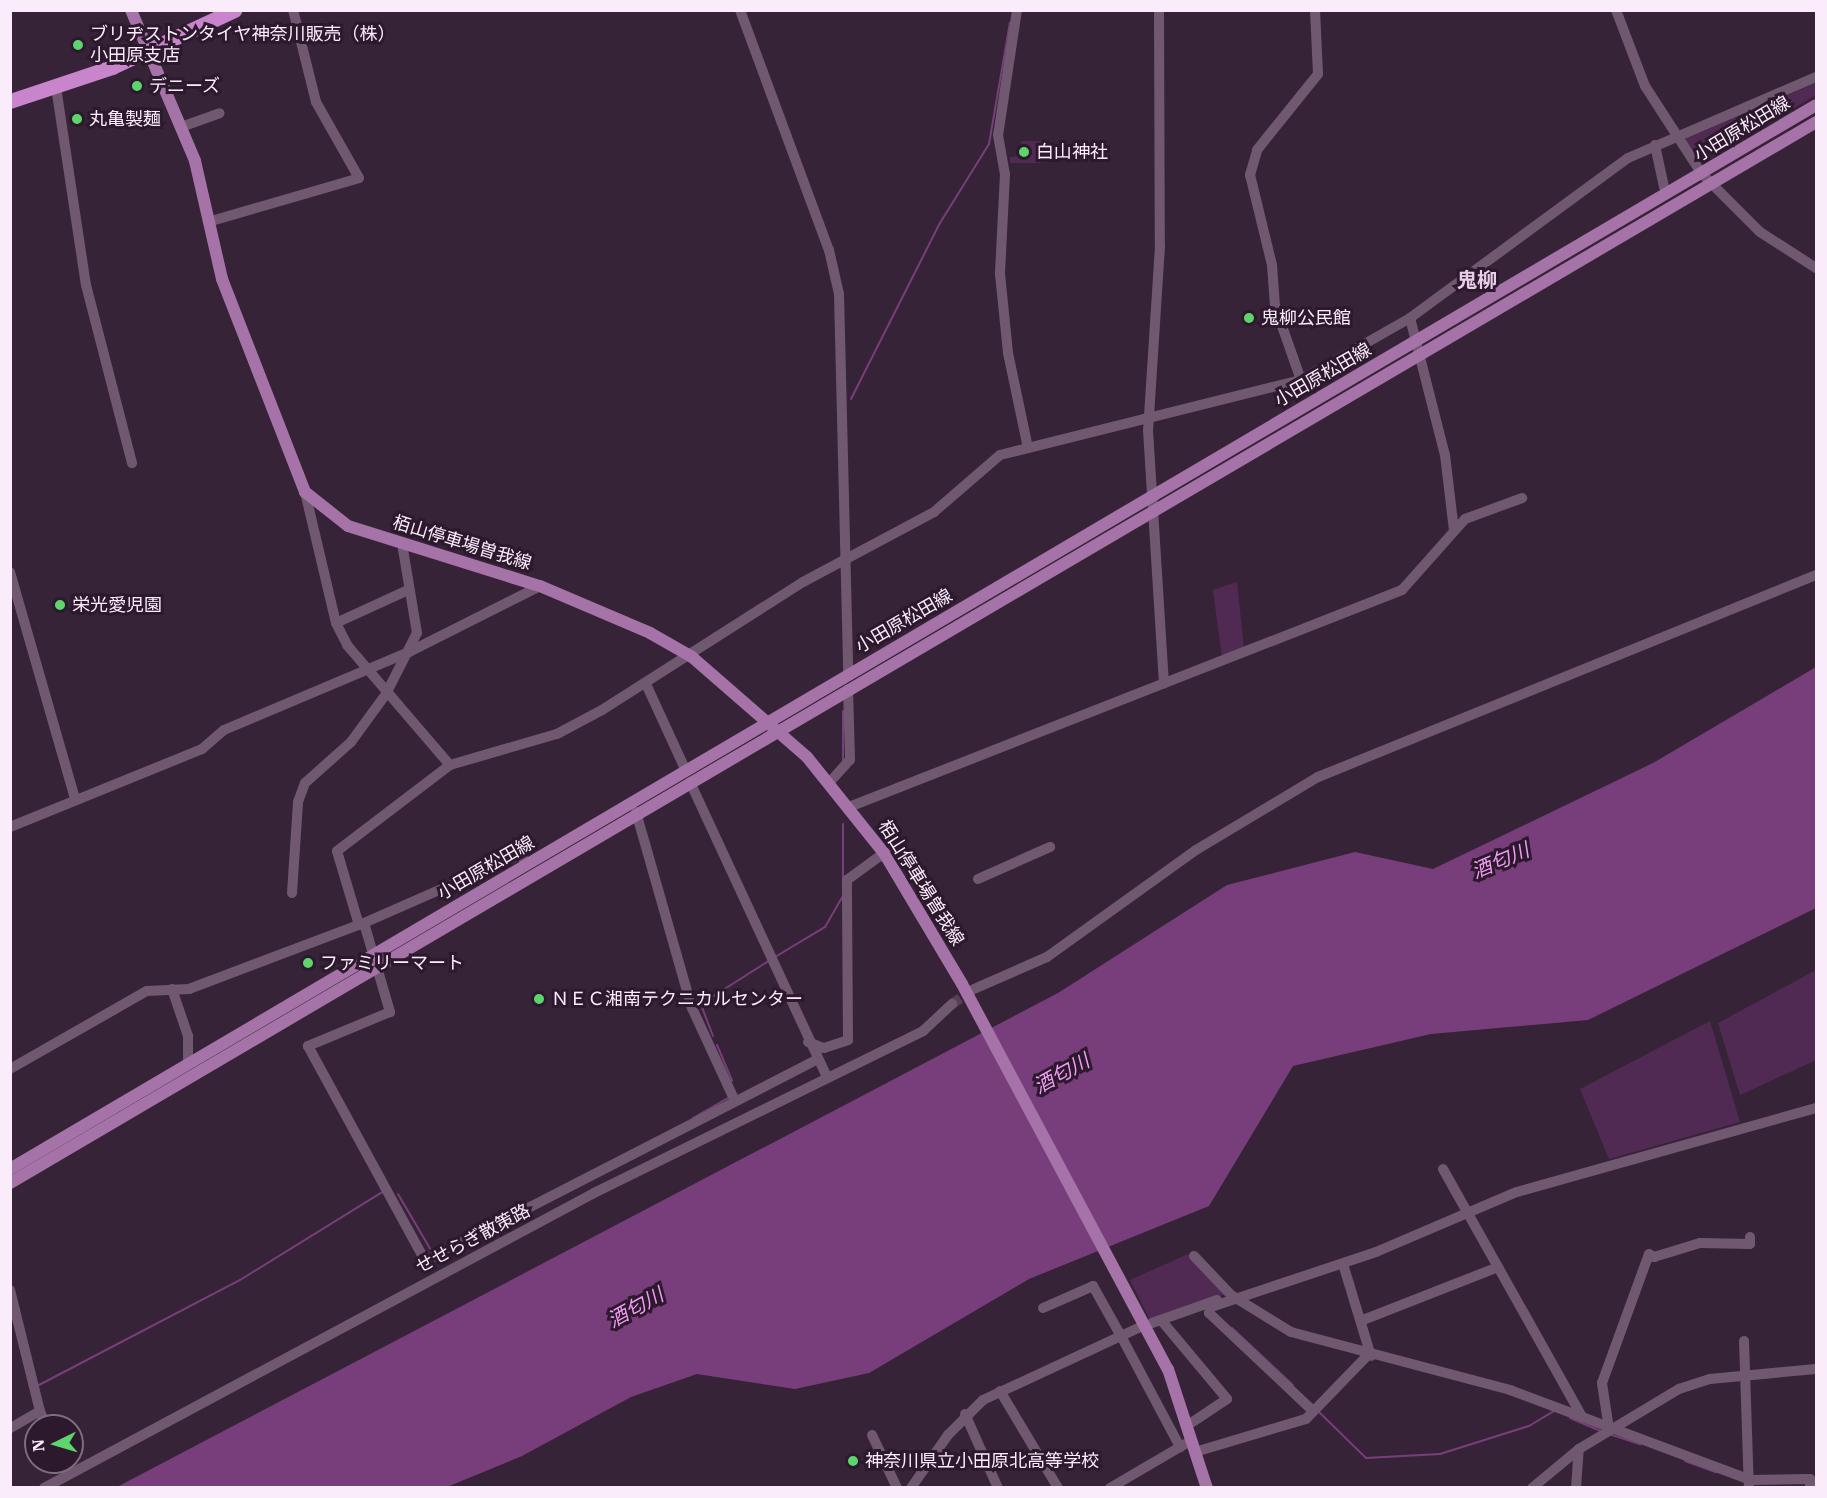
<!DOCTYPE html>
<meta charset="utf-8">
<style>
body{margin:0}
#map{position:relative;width:1827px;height:1498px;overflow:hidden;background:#372337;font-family:"IBM Plex Serif","Noto Sans JP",serif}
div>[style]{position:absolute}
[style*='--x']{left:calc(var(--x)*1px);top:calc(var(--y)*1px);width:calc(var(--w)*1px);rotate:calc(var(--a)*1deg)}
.green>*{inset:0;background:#512a53}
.water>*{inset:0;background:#783e7b}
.stream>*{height:2px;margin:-1px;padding:0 1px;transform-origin:1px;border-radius:1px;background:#783e7b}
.minor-tunnel>*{height:10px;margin-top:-5px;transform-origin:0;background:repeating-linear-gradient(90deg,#544154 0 10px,transparent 0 15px)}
.minor>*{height:10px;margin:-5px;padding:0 5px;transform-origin:5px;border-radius:5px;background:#705970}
.major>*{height:12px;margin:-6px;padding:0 6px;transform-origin:6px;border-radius:6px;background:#a573a7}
.highway>*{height:15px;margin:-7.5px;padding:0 7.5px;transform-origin:7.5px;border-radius:7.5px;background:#c985cb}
.dots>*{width:16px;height:16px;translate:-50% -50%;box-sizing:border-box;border:3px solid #2d192d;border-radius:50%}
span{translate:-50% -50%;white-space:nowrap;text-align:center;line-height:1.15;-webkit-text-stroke:6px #2d192d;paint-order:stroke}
.poi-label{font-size:18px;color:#faecfa}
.left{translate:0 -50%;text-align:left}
.street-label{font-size:18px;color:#faecfa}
.neighbourhood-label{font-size:20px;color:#e9cee9;font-weight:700}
.water-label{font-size:20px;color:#ef9cf2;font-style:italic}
.frame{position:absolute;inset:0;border:12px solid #faecfa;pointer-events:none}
.north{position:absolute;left:24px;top:1414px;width:60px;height:60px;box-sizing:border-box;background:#2d192d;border:2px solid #7f6d7f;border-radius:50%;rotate:265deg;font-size:16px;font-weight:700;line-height:24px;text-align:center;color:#faecfa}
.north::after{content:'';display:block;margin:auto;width:21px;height:27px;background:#5ed56c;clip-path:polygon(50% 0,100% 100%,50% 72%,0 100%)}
</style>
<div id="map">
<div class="green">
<div style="clip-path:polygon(1816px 83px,1816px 95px,1709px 158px,1696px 158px,1683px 140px)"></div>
<div style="clip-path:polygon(1021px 141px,1042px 141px,1041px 163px,1010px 163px,1010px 157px,1021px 156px)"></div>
<div style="clip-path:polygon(1237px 582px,1244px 649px,1222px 658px,1213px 590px)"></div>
<div style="clip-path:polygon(1816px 970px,1816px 1060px,1740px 1095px,1718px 1023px)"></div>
<div style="clip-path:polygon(1710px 1021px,1740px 1122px,1609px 1159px,1580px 1089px)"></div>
<div style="clip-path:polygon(1188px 1254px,1226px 1294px,1150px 1320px,1130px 1280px)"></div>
</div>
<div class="water">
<div style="clip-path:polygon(1816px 667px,1816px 908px,1588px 1020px,1431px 1034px,1293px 1066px,1209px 1206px,1029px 1279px,869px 1373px,795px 1389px,697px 1374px,631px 1397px,522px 1456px,447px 1487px,115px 1488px,1058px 993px,1227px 885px,1355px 852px,1433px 869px,1653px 763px)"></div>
</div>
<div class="stream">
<div style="--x:851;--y:399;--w:197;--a:-63.2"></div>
<div style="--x:940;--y:223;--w:93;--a:-58.2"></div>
<div style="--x:989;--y:144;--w:123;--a:-80.2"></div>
<div style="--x:843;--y:711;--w:51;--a:90"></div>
<div style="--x:843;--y:879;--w:55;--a:-90"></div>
<div style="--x:775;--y:957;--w:58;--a:-31"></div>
<div style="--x:825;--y:927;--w:34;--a:-60"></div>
<div style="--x:713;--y:1036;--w:34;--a:-111"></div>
<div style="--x:701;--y:1004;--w:82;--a:-32.5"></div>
<div style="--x:717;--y:1045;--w:39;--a:67"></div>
<div style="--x:693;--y:1118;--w:40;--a:-29.7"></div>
<div style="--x:398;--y:1194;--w:67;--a:59.6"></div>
<div style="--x:1232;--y:1328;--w:83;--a:43.1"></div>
<div style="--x:39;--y:1385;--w:227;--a:-27.6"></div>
<div style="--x:240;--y:1280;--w:169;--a:-31.7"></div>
<div style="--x:1318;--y:1411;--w:67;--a:44.4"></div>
<div style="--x:1366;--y:1458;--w:74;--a:-3.1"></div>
<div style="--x:1440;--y:1454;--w:93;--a:-17.5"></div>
<div style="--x:1529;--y:1426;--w:29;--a:-31"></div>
<div style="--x:1570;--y:1418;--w:34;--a:23"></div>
<div style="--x:1609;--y:1434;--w:33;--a:18"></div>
<div style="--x:1685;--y:1461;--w:33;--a:20"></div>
</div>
<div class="minor-tunnel">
<div style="--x:952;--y:1004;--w:27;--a:-34"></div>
</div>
<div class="minor">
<div style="--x:740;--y:10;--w:256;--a:69.7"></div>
<div style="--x:829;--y:250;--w:45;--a:77.2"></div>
<div style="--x:839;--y:294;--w:381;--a:88.6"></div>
<div style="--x:1017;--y:10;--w:126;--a:98.6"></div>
<div style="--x:998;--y:135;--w:40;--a:80"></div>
<div style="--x:1005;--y:174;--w:100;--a:92.9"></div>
<div style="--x:1000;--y:274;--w:79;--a:84.2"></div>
<div style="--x:1008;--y:353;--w:97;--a:78.1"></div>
<div style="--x:1159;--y:10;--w:236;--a:89.8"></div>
<div style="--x:1160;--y:246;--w:184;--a:93.7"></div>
<div style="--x:1148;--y:430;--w:254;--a:86.4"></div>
<div style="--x:1616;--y:10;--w:81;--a:69.1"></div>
<div style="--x:1645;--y:86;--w:105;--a:57.1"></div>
<div style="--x:1702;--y:174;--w:82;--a:45"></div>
<div style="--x:1760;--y:232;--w:67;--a:32.7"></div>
<div style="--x:56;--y:87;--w:200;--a:81.4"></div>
<div style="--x:86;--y:285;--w:184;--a:75.5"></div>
<div style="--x:181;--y:127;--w:41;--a:-19.7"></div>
<div style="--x:1655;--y:145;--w:43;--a:77.9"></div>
<div style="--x:208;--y:222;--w:157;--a:-16.2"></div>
<div style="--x:359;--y:178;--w:87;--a:-119.5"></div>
<div style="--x:316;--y:102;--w:95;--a:-104"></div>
<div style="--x:1410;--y:318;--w:141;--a:75.7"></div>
<div style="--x:1445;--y:455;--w:76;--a:83.2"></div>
<div style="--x:1301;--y:380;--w:78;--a:-109.4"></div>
<div style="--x:1275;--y:306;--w:41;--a:-94.2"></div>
<div style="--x:1272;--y:265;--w:93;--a:-103.7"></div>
<div style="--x:1250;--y:175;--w:26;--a:-74"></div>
<div style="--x:1257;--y:150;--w:97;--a:-51.2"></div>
<div style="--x:1318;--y:74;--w:64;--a:-92.7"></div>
<div style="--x:305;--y:492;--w:135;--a:76.7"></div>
<div style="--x:336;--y:623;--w:25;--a:63"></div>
<div style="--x:347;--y:645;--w:158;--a:49.4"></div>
<div style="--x:10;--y:572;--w:235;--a:74"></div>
<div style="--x:336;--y:623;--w:79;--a:-24.6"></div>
<div style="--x:646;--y:684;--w:96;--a:65.3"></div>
<div style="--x:690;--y:782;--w:323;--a:65.1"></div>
<div style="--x:829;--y:783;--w:31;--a:-48"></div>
<div style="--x:850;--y:760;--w:71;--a:-91.6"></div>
<div style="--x:849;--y:807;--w:594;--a:-21.43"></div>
<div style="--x:1402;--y:590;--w:95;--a:-48.4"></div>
<div style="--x:1465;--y:519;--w:61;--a:-20.2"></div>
<div style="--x:636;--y:812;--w:204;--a:74.1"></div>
<div style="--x:692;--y:1008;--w:102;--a:65.2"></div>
<div style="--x:10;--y:827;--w:207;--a:-22.1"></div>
<div style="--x:202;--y:749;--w:29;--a:-41"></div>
<div style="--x:224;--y:730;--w:201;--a:-22.9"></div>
<div style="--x:409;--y:652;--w:147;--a:-26.7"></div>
<div style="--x:978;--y:879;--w:79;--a:-24"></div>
<div style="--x:292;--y:893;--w:91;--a:-86.2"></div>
<div style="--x:298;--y:802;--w:20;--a:-70"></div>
<div style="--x:305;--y:783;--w:62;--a:-41.7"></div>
<div style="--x:351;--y:742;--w:59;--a:-53.9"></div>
<div style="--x:386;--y:694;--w:68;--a:-63.1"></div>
<div style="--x:417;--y:633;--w:91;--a:-99.5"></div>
<div style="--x:364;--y:923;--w:171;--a:-23.7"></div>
<div style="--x:521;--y:854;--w:12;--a:66"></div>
<div style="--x:359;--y:925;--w:77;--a:-106.6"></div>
<div style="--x:337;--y:851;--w:142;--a:-37.3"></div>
<div style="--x:450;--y:765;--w:111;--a:-16.2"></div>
<div style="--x:557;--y:734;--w:51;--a:-28.1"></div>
<div style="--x:602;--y:710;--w:238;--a:-32.5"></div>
<div style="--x:803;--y:582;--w:149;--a:-28.1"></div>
<div style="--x:934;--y:512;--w:87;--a:-40.8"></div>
<div style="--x:1000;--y:455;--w:310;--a:-14"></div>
<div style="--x:1301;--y:380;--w:125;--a:-29.6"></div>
<div style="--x:1410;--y:318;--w:270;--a:-36.3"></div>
<div style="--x:1628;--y:158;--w:205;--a:-23.3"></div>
<div style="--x:172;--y:989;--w:50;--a:71.2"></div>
<div style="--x:188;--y:1036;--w:28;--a:90"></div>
<div style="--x:974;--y:989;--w:80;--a:-23.7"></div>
<div style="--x:1047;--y:957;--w:183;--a:-35.7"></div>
<div style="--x:1196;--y:850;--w:142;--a:-30.9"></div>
<div style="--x:1318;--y:777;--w:537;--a:-22.08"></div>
<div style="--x:808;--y:1042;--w:17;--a:21"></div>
<div style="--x:824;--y:1048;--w:25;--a:-18"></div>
<div style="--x:848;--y:1040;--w:160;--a:-90.4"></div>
<div style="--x:847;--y:880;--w:46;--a:-36.1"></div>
<div style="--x:10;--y:1069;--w:158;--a:-29.7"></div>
<div style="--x:147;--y:991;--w:42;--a:-2.7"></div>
<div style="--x:189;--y:989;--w:187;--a:-20.7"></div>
<div style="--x:364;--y:923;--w:93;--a:73.7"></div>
<div style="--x:390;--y:1012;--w:89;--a:157.5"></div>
<div style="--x:308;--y:1046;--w:245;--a:61.4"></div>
<div style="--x:425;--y:1261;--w:440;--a:-27.2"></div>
<div style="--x:1443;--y:1169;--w:284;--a:60.7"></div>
<div style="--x:1194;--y:1256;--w:54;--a:46.5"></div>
<div style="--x:1231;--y:1295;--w:70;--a:31.7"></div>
<div style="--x:1291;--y:1332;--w:227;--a:14.8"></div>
<div style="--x:1510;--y:1390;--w:257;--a:20.5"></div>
<div style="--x:1751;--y:1480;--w:59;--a:-1"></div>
<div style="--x:1810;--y:1479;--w:9;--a:90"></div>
<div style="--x:1343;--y:1264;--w:96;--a:73.1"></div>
<div style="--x:10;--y:1290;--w:125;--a:76.1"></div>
<div style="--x:40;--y:1411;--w:34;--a:150"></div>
<div style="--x:1043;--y:1308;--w:55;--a:-23.7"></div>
<div style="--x:1093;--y:1286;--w:57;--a:60.8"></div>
<div style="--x:1121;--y:1336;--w:19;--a:-25"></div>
<div style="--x:1161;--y:1320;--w:103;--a:50.1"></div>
<div style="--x:1227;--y:1399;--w:47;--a:146.3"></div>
<div style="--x:1363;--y:1320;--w:145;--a:-21.4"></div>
<div style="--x:1152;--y:1323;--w:69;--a:-19.5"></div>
<div style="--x:1744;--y:1341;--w:147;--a:88.1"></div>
<div style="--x:1000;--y:1391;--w:113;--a:59.1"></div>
<div style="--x:40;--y:1411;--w:16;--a:68"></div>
<div style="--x:1313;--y:1411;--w:143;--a:-136.7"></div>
<div style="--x:1209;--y:1313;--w:6;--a:-72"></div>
<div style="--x:1211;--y:1307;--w:174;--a:-18.4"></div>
<div style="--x:1376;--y:1252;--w:153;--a:-23.1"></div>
<div style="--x:1517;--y:1192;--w:311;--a:-15.7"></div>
<div style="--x:965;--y:1414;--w:81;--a:66"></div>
<div style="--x:1609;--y:1429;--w:47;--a:-98.7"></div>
<div style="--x:1602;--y:1383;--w:137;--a:-70"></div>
<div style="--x:1649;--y:1254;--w:6;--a:31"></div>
<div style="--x:1654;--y:1257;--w:48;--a:-16.9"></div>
<div style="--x:1700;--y:1243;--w:50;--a:1.1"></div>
<div style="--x:1750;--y:1244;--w:7;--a:-90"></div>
<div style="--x:872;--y:1435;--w:59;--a:64.7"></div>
<div style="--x:1195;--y:1452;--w:116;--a:-16.6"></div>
<div style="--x:1306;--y:1419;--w:89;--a:-45.9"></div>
<div style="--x:44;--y:1488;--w:624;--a:-28.21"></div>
<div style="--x:594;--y:1193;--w:367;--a:-26.2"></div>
<div style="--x:923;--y:1031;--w:40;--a:-43"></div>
<div style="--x:911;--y:1488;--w:65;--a:-55.1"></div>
<div style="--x:948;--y:1435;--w:49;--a:-45"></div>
<div style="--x:983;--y:1400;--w:152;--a:-24.9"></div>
<div style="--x:1121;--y:1336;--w:126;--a:62"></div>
<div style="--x:1110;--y:1488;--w:87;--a:-30.4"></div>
<div style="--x:1532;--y:1488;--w:61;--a:-39.7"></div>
<div style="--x:1576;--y:1488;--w:39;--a:-86"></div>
<div style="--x:1579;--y:1449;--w:117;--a:-31"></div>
<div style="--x:1679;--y:1389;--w:33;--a:-18"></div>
<div style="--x:1710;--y:1379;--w:106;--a:-5.4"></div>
</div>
<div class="major">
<div style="--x:131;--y:10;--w:164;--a:67"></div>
<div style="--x:195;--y:161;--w:121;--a:77.1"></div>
<div style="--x:222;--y:279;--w:229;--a:68.7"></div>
<div style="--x:305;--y:492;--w:55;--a:38.3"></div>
<div style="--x:348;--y:526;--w:201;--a:17.4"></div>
<div style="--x:540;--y:586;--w:120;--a:23.1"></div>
<div style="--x:650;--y:633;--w:48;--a:29.7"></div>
<div style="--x:692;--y:657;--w:152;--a:41"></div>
<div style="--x:807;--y:757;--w:123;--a:51.3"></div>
<div style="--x:884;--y:853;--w:152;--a:59.2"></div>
<div style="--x:962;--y:984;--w:437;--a:61.9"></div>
<div style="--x:1168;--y:1369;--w:125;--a:71.9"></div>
<div style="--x:10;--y:1169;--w:2096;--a:-30.5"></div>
<div style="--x:10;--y:1183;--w:2095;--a:-30.43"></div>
</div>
<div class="highway">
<div style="--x:10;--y:101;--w:108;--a:-18.4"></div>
<div style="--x:112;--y:67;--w:135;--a:-25"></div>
</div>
<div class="dots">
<div style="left:78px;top:45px;background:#5ed56c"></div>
<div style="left:137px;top:86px;background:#5ed56c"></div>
<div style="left:77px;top:119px;background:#5ed56c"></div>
<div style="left:1024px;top:152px;background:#5ed56c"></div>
<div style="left:1249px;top:318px;background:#5ed56c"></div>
<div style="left:60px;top:605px;background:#5ed56c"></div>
<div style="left:308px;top:963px;background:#5ed56c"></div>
<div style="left:539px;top:999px;background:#5ed56c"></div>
<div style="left:853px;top:1461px;background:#5ed56c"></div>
</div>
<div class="poi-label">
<span class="left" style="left:90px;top:45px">ブリヂストンタイヤ神奈川販売（株）<br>小田原支店</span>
<span class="left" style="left:149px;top:86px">デニーズ</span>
<span class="left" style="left:89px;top:119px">丸亀製麺</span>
<span class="left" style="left:1036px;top:152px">白山神社</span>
<span class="left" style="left:1261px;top:318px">鬼柳公民館</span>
<span class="left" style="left:72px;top:605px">栄光愛児園</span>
<span class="left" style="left:320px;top:963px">ファミリーマート</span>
<span class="left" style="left:551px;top:999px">ＮＥＣ湘南テクニカルセンター</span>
<span class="left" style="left:865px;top:1461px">神奈川県立小田原北高等学校</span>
</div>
<div class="street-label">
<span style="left:1742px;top:129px;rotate:-31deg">小田原松田線</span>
<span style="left:1323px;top:375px;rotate:-30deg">小田原松田線</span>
<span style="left:462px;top:543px;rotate:17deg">栢山停車場曽我線</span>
<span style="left:904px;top:621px;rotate:-30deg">小田原松田線</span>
<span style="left:486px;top:868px;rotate:-30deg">小田原松田線</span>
<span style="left:921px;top:883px;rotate:58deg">栢山停車場曽我線</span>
<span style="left:473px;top:1239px;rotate:-28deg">せせらぎ散策路</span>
</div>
<div class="neighbourhood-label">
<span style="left:1477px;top:279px">鬼柳</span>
</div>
<div class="water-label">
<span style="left:1500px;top:860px;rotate:-23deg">酒匂川</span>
<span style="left:1061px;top:1073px;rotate:-29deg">酒匂川</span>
<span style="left:635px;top:1307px;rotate:-29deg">酒匂川</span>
</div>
<div class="frame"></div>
<div class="north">N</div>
</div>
